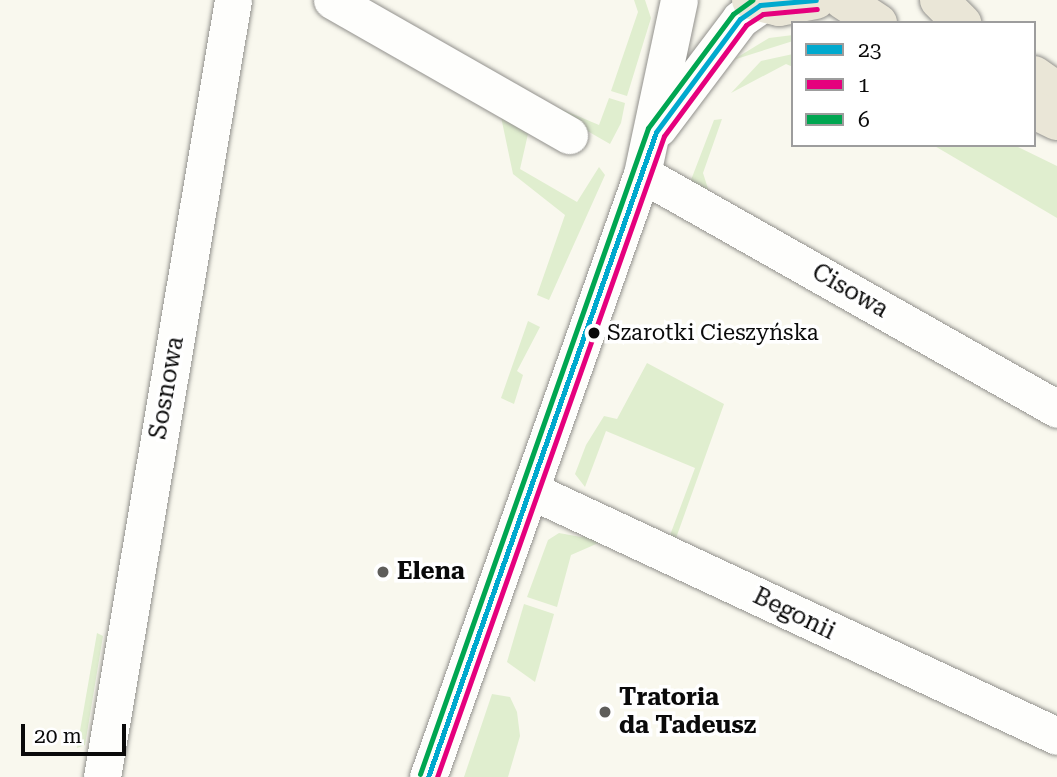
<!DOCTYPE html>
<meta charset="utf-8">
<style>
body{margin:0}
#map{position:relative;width:1057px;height:777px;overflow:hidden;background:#f9f8ee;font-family:"Roboto Serif",serif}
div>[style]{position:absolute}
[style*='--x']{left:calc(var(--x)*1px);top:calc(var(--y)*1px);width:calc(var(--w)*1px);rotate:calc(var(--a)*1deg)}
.green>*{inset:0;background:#e0eecf}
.roads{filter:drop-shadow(0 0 2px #92918d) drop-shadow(0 0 2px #92918d)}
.minor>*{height:37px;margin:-18.5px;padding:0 18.5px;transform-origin:18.5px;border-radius:18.5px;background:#fefefc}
.major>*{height:38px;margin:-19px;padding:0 19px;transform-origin:19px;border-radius:19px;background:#eae6d7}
.bus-1>*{height:5px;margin:-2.5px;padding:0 2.5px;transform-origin:2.5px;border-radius:2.5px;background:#00a9ce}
.bus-2>*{height:5px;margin:-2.5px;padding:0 2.5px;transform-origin:2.5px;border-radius:2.5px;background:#e5007d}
.bus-3>*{height:5px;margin:-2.5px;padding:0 2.5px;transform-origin:2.5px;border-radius:2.5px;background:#00a651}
.dots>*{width:19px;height:19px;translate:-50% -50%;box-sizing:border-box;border:4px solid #fff;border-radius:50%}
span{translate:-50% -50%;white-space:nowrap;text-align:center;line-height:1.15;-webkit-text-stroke:7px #fff;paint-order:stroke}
.bus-label{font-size:22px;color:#0a0a0a}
.left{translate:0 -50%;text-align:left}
.street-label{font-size:24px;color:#0a0a0a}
.poi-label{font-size:24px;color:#0a0a0a;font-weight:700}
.legend{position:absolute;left:791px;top:21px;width:245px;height:126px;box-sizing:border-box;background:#fff;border:2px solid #9d9d9d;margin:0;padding:9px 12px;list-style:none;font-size:21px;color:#0a0a0a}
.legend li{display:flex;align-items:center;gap:14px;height:35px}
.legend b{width:35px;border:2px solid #9d9d9d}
.scale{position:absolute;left:21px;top:724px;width:105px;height:32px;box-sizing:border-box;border:4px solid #0a0a0a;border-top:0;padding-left:9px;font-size:21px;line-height:24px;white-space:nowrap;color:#0a0a0a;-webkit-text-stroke:5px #fff;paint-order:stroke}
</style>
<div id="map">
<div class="green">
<div style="clip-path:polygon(634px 0,645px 0,651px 18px,627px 96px,611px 91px,638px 12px)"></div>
<div style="clip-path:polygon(793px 35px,793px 41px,733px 60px,769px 38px)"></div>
<div style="clip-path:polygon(793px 54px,793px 67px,786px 64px,731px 93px,761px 61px)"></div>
<div style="clip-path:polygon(516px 90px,599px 125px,609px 98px,625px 103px,621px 123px,610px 144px)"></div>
<div style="clip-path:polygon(500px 112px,528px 134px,520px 169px,577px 202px,599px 167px,605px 175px,549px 300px,537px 295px,565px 215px,513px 174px)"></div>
<div style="clip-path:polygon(722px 119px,703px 173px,710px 195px,691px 180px,714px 120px)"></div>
<div style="clip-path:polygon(933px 145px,1014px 145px,1057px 166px,1057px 218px)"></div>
<div style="clip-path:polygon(528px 321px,540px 327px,517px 371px,523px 375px,514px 404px,501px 398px)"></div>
<div style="clip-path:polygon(647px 363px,724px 404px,675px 541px,669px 538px,695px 468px,606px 431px,585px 487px,575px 474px,586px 445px,604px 416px,617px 419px)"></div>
<div style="clip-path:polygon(596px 532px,603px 541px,571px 555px,557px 607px,527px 597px,548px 540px,559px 533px,581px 537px)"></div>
<div style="clip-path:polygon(524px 604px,554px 614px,535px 682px,507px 662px)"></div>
<div style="clip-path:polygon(97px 633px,103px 636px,85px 745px,77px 748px)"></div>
<div style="clip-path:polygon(492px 694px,510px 697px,517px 712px,520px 736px,508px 777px,464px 777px)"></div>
</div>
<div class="roads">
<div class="minor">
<div style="--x:332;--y:0;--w:273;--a:29.7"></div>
<div style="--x:658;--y:128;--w:136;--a:-53"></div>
<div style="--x:740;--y:19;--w:24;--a:-35"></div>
<div style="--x:642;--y:174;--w:477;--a:29.5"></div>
<div style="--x:532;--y:491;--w:579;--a:25.02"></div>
<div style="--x:102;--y:777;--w:788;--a:-80.43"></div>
<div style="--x:428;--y:777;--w:640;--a:-70.46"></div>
<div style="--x:642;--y:174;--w:178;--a:-78"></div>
</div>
<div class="major">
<div style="--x:751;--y:0;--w:29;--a:14"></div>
<div style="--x:779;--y:7;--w:38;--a:-11"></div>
<div style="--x:843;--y:0;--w:42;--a:33.3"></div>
<div style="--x:939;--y:0;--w:33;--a:45"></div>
<div style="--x:1034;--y:75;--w:28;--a:35"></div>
<div style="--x:1034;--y:110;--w:25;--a:26"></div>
</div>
</div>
<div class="bus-1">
<div style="--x:428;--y:777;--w:684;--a:-70.53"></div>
<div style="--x:656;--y:132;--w:141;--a:-53.4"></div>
<div style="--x:740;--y:19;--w:24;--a:-35"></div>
<div style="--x:760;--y:5;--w:56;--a:-5.1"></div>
</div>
<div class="bus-2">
<div style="--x:437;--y:777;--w:680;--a:-70.5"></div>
<div style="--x:664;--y:136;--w:138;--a:-53.5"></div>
<div style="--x:746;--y:25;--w:20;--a:-33"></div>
<div style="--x:763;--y:14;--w:54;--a:-5.3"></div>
</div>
<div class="bus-3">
<div style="--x:420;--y:774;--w:685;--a:-70.56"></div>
<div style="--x:648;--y:128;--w:142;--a:-53.3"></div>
<div style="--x:733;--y:14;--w:24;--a:-36"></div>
</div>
<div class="dots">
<div style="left:594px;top:333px;background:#0a0a0a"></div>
<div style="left:383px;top:572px;background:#5e5d5a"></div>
<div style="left:605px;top:712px;background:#5e5d5a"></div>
</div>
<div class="bus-label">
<span class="left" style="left:607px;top:333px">Szarotki Cieszyńska</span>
</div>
<div class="street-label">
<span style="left:850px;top:291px;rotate:30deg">Cisowa</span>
<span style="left:167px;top:388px;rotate:-80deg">Sosnowa</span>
<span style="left:794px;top:614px;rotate:26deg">Begonii</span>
</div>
<div class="poi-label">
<span class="left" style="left:397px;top:572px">Elena</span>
<span class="left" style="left:619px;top:712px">Tratoria<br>da Tadeusz</span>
</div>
<ul class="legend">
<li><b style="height:9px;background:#00a9ce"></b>23</li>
<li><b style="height:9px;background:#e5007d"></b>1</li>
<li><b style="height:9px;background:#00a651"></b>6</li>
</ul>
<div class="scale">20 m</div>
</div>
